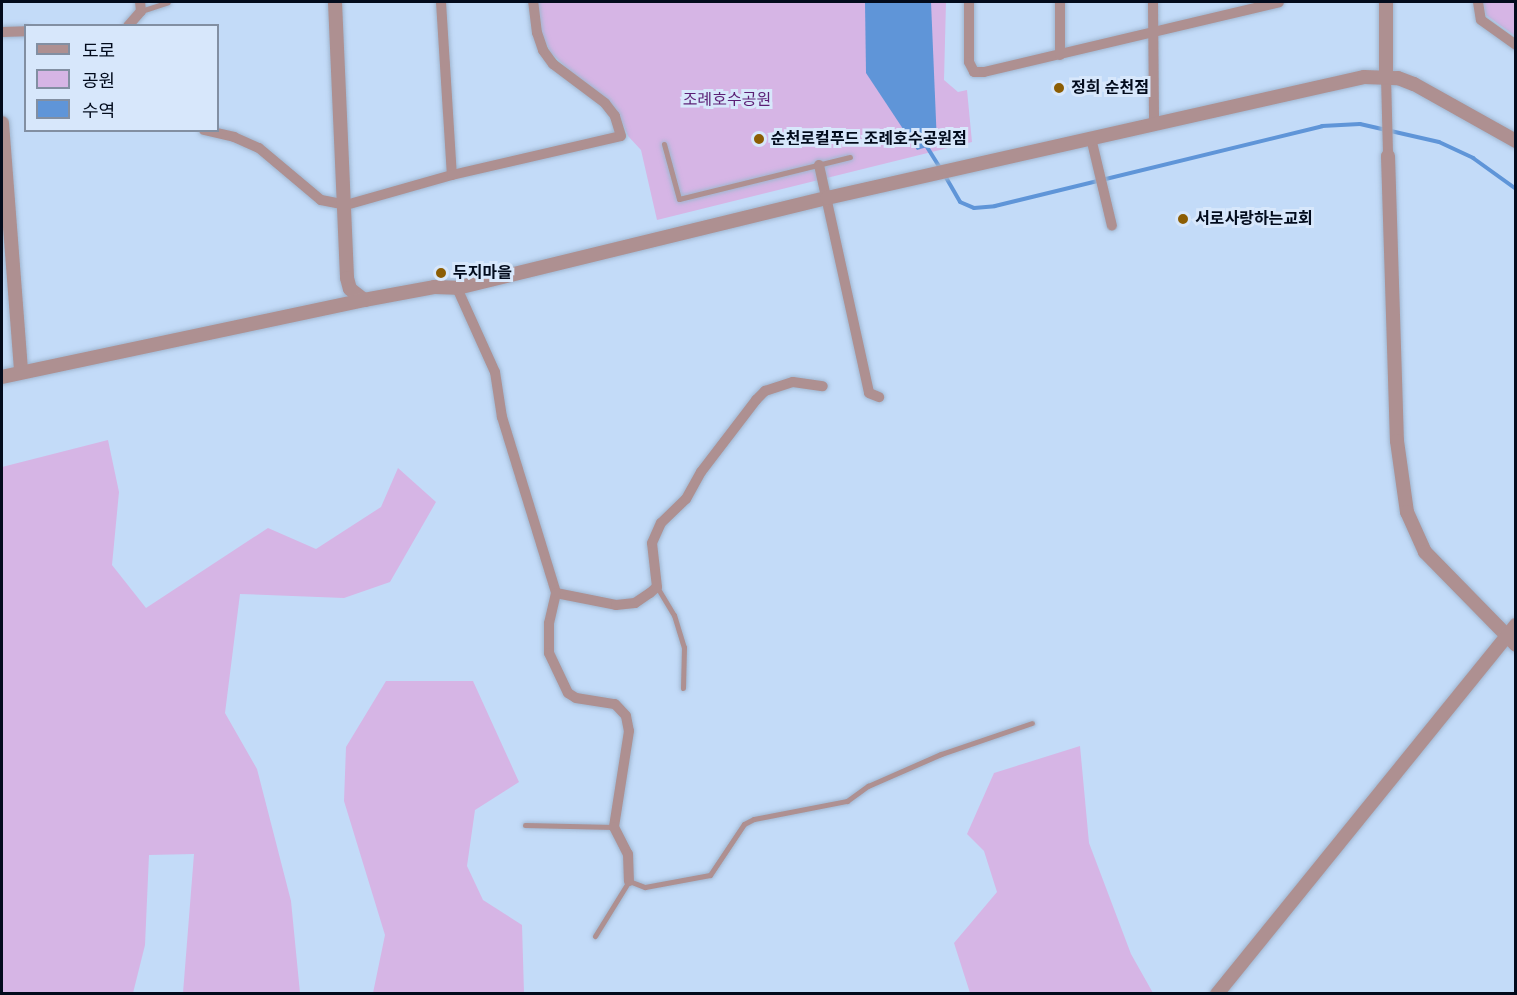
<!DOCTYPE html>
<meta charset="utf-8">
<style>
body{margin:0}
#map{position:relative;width:1517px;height:995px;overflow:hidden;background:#c3dbf8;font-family:Arial,"Noto Sans KR",sans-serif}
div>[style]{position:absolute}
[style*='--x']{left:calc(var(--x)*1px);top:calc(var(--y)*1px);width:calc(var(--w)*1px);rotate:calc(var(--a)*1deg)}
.green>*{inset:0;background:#d6b5e5}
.water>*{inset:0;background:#5f95d8}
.stream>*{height:4px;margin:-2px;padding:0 2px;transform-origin:2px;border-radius:2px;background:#5f95d8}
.roads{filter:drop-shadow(0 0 2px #a0b6d0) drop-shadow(0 0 2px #a0b6d0)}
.service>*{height:5px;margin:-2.5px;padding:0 2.5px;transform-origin:2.5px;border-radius:2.5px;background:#ae9091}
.minor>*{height:10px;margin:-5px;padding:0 5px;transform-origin:5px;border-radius:5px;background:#ae9091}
.tertiary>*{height:14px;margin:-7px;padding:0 7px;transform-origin:7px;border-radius:7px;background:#ae9091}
.dots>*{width:16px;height:16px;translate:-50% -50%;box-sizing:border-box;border:3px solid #d7e7fb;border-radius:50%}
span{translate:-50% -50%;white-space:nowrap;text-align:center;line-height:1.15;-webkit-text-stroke:6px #d7e7fb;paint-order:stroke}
.poi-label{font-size:16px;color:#020b1c;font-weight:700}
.left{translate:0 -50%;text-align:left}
.park-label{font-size:16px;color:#5b1e74}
.frame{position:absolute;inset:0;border:3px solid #020b1c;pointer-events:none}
.legend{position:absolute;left:24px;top:24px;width:195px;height:108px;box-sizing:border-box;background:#d7e7fb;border:2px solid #828fa2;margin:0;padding:8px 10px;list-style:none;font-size:18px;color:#020b1c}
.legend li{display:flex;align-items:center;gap:12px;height:30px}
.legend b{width:30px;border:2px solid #828fa2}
</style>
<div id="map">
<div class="green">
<div style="clip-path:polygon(538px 2px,946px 2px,944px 80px,958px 92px,967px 90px,972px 142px,657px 220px,641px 150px,628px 136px,621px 119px,551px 53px,539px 30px)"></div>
<div style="clip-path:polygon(1483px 2px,1515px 2px,1515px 36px,1486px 15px)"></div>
<div style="clip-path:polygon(108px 440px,119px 492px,112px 565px,146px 608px,268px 528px,316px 549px,381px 507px,398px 468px,436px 502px,390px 582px,344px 598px,240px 594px,225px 713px,257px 769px,291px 901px,300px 993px,183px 993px,194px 854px,149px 855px,145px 945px,133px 993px,2px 993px,2px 467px)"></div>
<div style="clip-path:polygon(386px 681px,473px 681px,519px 782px,475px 810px,467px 866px,483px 900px,522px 925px,524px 993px,373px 993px,385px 935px,344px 801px,346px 747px)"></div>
<div style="clip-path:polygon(1080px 746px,1089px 843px,1131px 954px,1153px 993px,970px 993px,954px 943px,997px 892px,984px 851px,967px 834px,994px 773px)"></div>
</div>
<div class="water">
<div style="clip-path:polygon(865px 2px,931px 2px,937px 144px,917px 150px,866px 73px)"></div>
</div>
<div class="stream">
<div style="--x:927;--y:147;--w:25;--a:58"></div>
<div style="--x:944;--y:174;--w:32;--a:60"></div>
<div style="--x:960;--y:202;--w:15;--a:23"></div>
<div style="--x:974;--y:208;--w:21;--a:-5"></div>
<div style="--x:995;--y:206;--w:337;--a:-13.7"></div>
<div style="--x:1322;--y:126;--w:38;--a:-3"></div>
<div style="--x:1360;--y:124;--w:81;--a:12.8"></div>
<div style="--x:1439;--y:142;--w:38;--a:25"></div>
<div style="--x:1473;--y:158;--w:53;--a:35.8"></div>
</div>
<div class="roads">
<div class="service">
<div style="--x:141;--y:11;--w:28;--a:-18"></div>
<div style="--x:664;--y:144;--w:57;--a:74.7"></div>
<div style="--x:679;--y:199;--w:176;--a:-13.8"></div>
<div style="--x:657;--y:587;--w:33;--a:59"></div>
<div style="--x:674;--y:615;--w:34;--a:73"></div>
<div style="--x:684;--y:647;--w:41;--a:91.4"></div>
<div style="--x:525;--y:825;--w:89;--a:1.3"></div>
<div style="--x:595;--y:936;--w:65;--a:-58.3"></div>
<div style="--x:629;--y:881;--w:17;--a:21"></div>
<div style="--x:645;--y:887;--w:66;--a:-10.5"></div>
<div style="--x:710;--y:875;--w:61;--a:-56.3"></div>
<div style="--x:744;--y:824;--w:11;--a:-27"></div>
<div style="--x:754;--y:819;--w:95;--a:-11"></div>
<div style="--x:847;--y:801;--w:26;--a:-36"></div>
<div style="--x:868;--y:786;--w:80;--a:-23.7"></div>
<div style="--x:941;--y:754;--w:96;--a:-18.8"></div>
</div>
<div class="minor">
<div style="--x:441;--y:2;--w:173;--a:86.4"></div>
<div style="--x:969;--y:2;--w:60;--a:90"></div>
<div style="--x:969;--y:62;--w:11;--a:63"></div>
<div style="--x:974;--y:72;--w:10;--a:0"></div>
<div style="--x:984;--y:72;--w:303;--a:-13.3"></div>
<div style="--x:1153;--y:2;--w:121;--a:89.5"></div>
<div style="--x:1478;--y:2;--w:18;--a:81"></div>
<div style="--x:1481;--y:20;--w:43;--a:35.5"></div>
<div style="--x:128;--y:26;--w:20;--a:-49"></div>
<div style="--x:141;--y:11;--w:9;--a:-96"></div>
<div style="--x:2;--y:32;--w:24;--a:-2"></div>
<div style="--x:1060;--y:55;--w:53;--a:-90"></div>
<div style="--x:1386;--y:77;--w:79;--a:88.5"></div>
<div style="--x:204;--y:130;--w:31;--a:13"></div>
<div style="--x:234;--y:137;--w:27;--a:24"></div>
<div style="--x:259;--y:148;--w:81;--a:40"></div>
<div style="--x:321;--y:200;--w:25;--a:11"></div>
<div style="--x:346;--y:205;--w:110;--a:-15.8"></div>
<div style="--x:452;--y:175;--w:173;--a:-13"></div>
<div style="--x:621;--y:136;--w:21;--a:-107"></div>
<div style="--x:615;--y:116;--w:16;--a:-128"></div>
<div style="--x:605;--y:103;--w:65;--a:-143.1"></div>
<div style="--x:553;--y:64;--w:17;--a:-126"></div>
<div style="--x:543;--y:50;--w:18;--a:-109"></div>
<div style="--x:537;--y:33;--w:31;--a:-97"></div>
<div style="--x:1091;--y:138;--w:90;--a:76.6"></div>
<div style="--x:819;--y:165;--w:233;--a:77.6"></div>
<div style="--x:869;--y:393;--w:11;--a:22"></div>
<div style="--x:457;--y:288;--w:92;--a:65.7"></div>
<div style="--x:495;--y:372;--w:46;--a:81.2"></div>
<div style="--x:502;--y:417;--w:184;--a:72.9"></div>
<div style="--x:556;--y:593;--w:61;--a:11.3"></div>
<div style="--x:616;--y:605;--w:19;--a:-6"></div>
<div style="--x:635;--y:603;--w:18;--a:-34"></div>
<div style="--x:650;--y:593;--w:9;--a:-41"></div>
<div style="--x:657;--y:587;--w:44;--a:-96.5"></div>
<div style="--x:652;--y:543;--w:22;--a:-66"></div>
<div style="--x:661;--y:523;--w:35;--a:-44"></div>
<div style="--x:686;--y:499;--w:31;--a:-61"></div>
<div style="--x:701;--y:472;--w:91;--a:-52.6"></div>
<div style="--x:756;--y:400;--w:13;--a:-45"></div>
<div style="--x:765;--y:391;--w:29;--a:-18"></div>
<div style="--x:793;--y:382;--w:30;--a:8"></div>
<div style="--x:556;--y:593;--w:31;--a:103"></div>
<div style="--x:549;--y:623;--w:30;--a:90"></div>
<div style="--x:549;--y:653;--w:44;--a:64.6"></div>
<div style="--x:568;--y:693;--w:9;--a:32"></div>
<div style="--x:576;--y:698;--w:39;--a:9"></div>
<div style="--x:615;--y:704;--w:16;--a:47"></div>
<div style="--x:626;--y:716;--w:15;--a:79"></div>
<div style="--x:629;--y:731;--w:97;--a:98.9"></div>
<div style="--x:614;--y:827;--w:30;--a:63"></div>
<div style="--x:628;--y:854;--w:27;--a:88"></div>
</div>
<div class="tertiary">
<div style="--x:335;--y:2;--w:276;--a:87.5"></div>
<div style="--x:347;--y:278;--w:11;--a:75"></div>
<div style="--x:350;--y:289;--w:18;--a:38"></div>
<div style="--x:364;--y:300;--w:71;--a:-10.5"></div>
<div style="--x:434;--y:287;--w:23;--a:2"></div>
<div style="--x:457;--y:288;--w:381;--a:-13.7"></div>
<div style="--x:827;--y:198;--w:550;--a:-12.7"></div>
<div style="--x:1364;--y:77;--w:34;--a:2"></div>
<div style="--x:1398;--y:78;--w:17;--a:21"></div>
<div style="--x:1414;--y:84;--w:117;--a:29.2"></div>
<div style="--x:1386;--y:77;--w:75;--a:-90"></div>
<div style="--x:2;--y:123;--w:249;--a:85.6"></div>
<div style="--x:1388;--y:156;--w:285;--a:88.2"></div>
<div style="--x:1397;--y:441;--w:72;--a:82"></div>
<div style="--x:1407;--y:512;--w:44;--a:65.8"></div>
<div style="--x:1425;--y:552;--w:130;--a:45.6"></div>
<div style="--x:2;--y:377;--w:370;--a:-12"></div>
<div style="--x:1217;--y:994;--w:475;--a:-51"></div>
</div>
</div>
<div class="dots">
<div style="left:1059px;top:88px;background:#8c5d03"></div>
<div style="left:759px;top:139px;background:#8c5d03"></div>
<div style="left:1183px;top:219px;background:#8c5d03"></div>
<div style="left:441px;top:273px;background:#8c5d03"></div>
</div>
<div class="poi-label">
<span class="left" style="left:1071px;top:88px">정희 순천점</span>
<span class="left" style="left:771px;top:139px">순천로컬푸드 조례호수공원점</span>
<span class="left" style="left:1195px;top:219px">서로사랑하는교회</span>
<span class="left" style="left:453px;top:273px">두지마을</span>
</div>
<div class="park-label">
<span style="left:727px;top:100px">조례호수공원</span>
</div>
<div class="frame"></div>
<ul class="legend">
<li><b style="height:8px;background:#ae9091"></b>도로</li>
<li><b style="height:16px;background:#d6b5e5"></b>공원</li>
<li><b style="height:16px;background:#5f95d8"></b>수역</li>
</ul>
</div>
